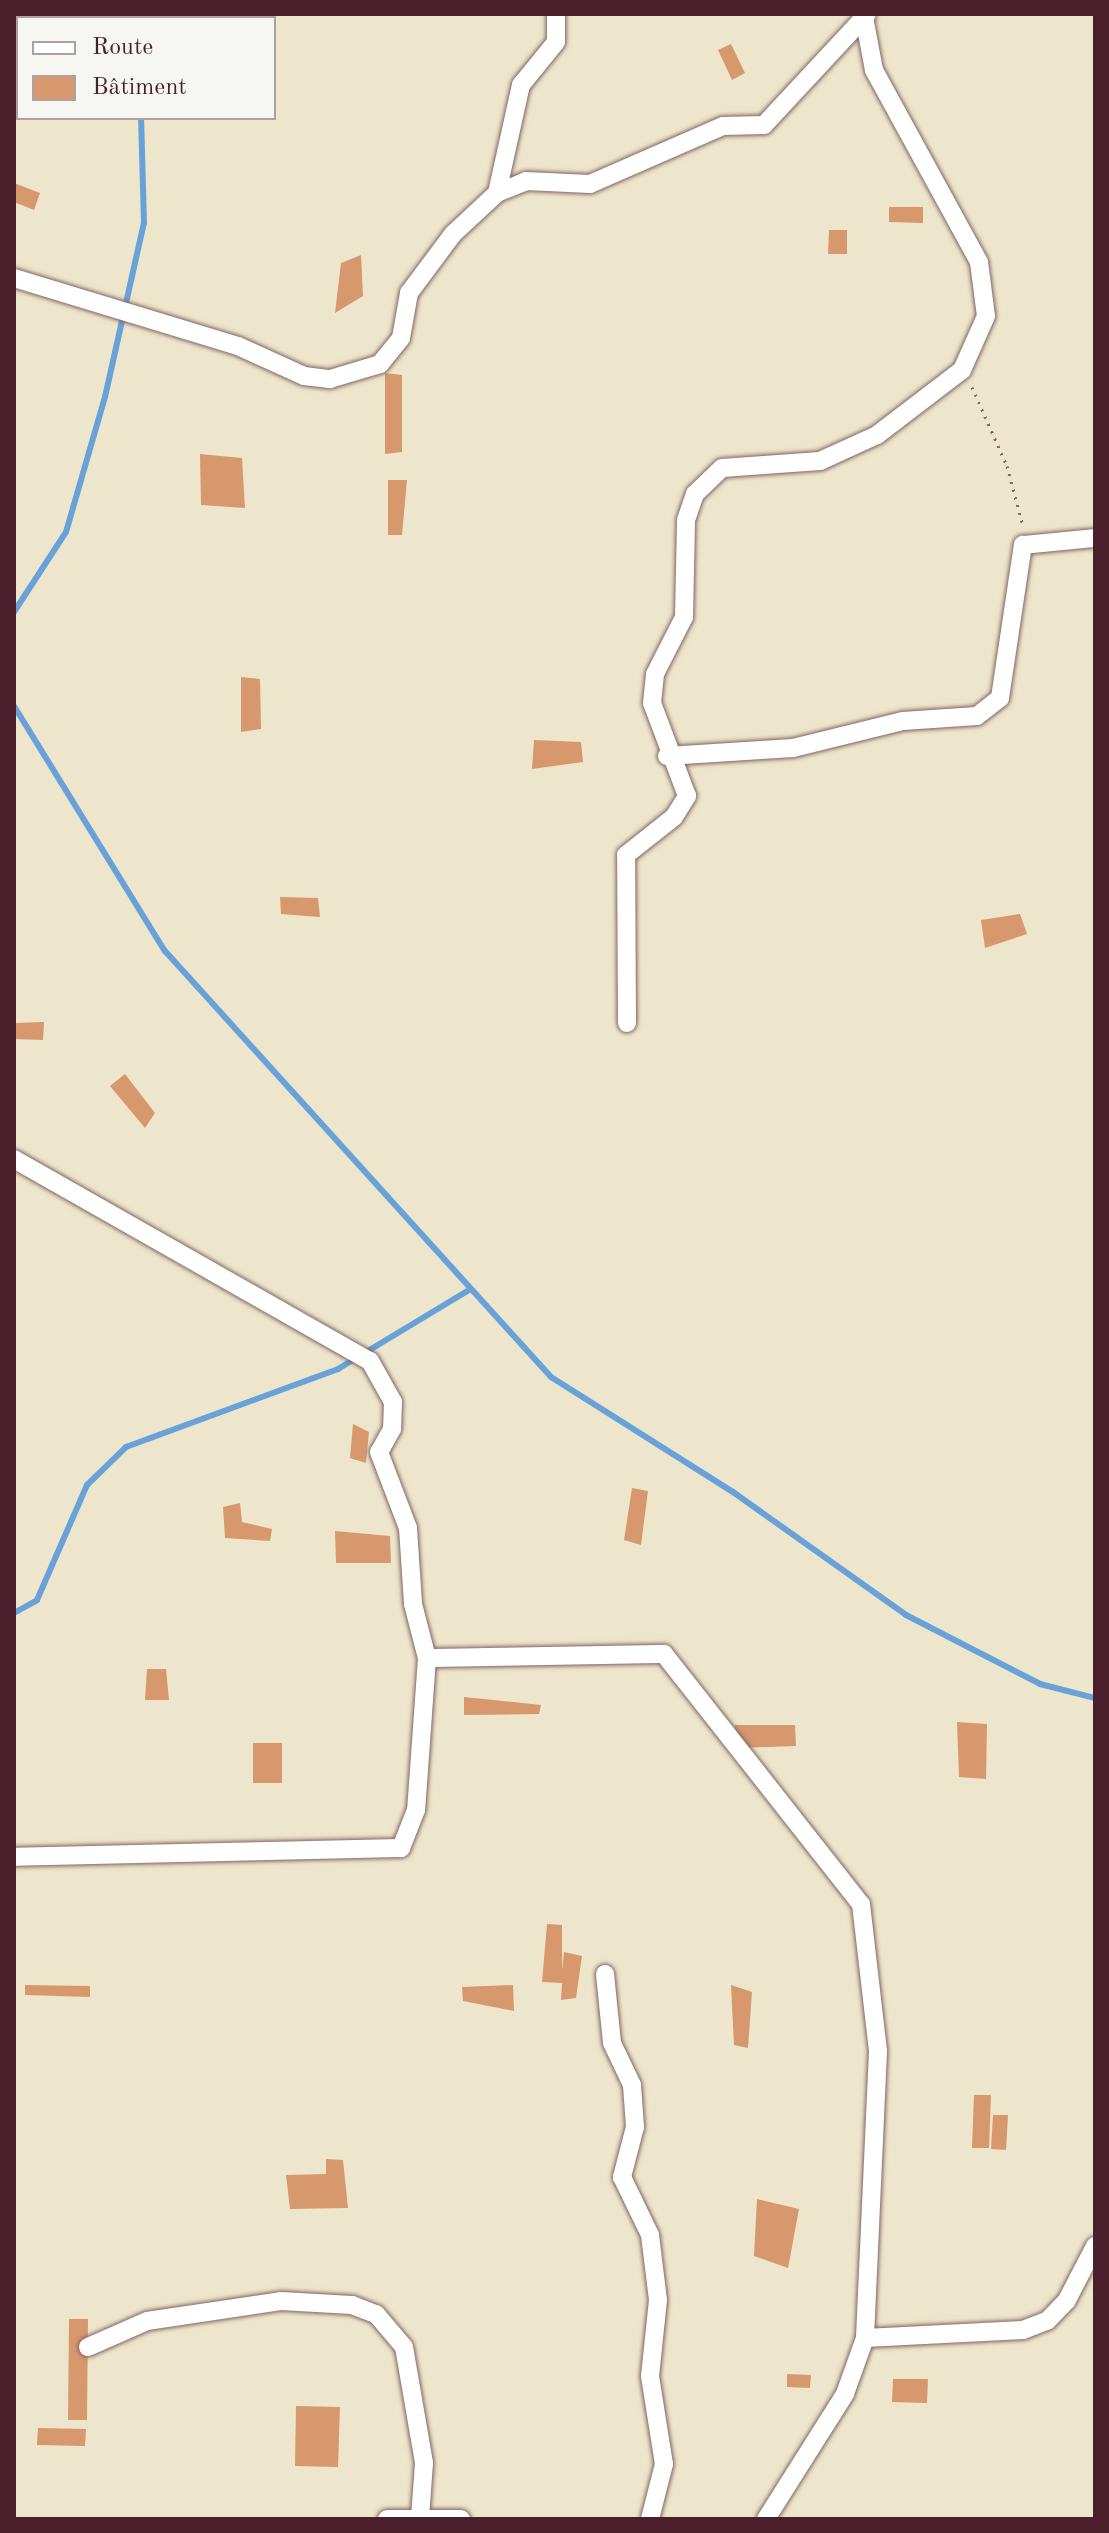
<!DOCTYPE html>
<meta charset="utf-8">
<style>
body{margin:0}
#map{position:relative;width:1109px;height:2533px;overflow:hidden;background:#ede6cc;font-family:"Old Standard TT",serif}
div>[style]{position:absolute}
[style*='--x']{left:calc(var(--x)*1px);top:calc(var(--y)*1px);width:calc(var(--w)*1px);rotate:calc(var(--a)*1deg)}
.stream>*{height:6px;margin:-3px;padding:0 3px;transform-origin:3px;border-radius:3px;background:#68a2d8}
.building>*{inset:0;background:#d7986d}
.path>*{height:3px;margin-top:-1.5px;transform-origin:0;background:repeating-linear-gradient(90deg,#836563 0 2px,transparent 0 8px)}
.roads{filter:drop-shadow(0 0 2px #836563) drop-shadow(0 0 2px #836563)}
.street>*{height:18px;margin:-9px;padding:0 9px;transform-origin:9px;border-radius:9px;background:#fff}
span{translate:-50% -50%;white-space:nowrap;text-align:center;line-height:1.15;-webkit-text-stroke:7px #f6f6f2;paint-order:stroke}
.frame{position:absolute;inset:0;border:16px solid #4a1f2b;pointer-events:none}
.legend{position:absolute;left:16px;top:16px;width:260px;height:104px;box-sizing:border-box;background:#f6f6f2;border:2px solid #b1a0a2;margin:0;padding:10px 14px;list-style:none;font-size:24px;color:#4a1f2b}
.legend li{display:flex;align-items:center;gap:16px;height:40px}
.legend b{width:40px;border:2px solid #b1a0a2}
</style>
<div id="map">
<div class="stream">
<div style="--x:130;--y:18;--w:4;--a:-76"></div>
<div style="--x:14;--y:612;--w:95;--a:-57"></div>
<div style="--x:66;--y:532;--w:141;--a:-73.9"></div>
<div style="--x:105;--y:397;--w:178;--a:-77.4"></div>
<div style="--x:144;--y:223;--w:105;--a:-91.6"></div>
<div style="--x:14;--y:706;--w:288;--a:58.4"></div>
<div style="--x:165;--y:951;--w:575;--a:47.82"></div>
<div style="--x:551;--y:1377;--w:215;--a:32.3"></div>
<div style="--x:733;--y:1492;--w:212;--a:35.4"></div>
<div style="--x:906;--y:1615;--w:151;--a:27.2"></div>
<div style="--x:1040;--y:1684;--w:57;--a:14.3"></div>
<div style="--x:14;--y:1613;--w:26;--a:-29"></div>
<div style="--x:37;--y:1600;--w:125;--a:-66.5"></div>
<div style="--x:87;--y:1485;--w:54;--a:-44.3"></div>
<div style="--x:126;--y:1447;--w:226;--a:-20.2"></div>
<div style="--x:338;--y:1369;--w:153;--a:-31.1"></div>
</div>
<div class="building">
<div style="clip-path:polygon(731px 44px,745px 73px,732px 80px,718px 50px)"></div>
<div style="clip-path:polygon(14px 183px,40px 193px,34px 210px,14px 202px)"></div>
<div style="clip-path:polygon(889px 207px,923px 207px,923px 223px,889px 222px)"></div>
<div style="clip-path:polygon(829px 230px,847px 230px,847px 254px,828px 254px)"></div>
<div style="clip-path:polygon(361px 255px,363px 296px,335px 313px,341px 263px)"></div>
<div style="clip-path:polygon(385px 373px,402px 375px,402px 452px,385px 454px)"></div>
<div style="clip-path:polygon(200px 454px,242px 458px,245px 508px,201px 505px)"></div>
<div style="clip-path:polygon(388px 480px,407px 480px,402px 535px,388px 535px)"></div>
<div style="clip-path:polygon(241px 677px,260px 679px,261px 729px,241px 732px)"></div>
<div style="clip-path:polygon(534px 740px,581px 742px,583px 762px,532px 769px)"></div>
<div style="clip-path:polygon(280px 897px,318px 898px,320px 917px,281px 914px)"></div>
<div style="clip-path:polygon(1020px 914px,1027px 934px,985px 948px,981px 920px)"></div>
<div style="clip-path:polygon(44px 1022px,43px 1040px,14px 1039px,14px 1023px)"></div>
<div style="clip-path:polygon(125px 1074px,155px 1113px,145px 1128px,110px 1086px)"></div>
<div style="clip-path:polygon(353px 1424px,369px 1432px,366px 1463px,350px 1458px)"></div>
<div style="clip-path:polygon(632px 1488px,648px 1491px,641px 1545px,624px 1540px)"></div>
<div style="clip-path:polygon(240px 1503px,242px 1522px,272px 1529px,270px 1541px,225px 1538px,223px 1507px)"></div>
<div style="clip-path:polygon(335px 1531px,390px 1536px,391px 1563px,336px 1563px)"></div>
<div style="clip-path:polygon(147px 1669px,166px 1669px,169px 1700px,145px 1700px)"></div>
<div style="clip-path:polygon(464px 1697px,541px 1705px,539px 1714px,464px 1715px)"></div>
<div style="clip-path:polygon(957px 1722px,987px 1724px,986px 1779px,959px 1777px)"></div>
<div style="clip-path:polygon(735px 1725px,795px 1725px,796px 1746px,737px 1748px)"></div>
<div style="clip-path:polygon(253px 1743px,282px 1743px,282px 1783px,253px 1783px)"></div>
<div style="clip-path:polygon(547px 1924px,562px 1925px,562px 1970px,564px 1952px,582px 1956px,576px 1998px,561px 2000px,562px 1983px,542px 1982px)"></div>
<div style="clip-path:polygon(25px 1985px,90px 1986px,90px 1997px,25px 1995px)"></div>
<div style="clip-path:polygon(513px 1985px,514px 2011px,463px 2001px,462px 1987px)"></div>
<div style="clip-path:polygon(731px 1985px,752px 1992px,748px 2048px,734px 2045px)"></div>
<div style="clip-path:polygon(974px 2095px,991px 2095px,989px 2148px,972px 2148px)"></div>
<div style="clip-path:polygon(993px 2115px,1008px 2115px,1006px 2150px,991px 2149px)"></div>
<div style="clip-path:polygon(326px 2159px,343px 2160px,348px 2208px,290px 2209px,286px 2175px,326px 2174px)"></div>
<div style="clip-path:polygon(757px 2199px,799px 2209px,788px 2268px,754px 2256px)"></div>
<div style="clip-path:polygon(69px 2319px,88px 2319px,87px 2420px,68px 2420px)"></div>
<div style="clip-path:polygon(787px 2374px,811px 2375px,810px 2388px,787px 2387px)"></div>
<div style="clip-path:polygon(893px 2379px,928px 2379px,927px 2403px,892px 2402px)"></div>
<div style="clip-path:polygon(296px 2406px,340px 2407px,338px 2467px,295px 2466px)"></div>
<div style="clip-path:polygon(38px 2428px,86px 2429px,85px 2446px,37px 2445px)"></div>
</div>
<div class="path">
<div style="--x:972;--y:387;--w:86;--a:66.1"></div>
<div style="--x:1007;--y:466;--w:62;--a:75.1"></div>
</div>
<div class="roads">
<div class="street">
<div style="--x:497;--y:193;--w:111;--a:-77.5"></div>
<div style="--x:521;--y:85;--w:55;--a:-50.9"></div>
<div style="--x:556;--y:42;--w:28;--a:-90"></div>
<div style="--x:14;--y:278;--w:234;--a:16.9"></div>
<div style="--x:238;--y:346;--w:72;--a:24.4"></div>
<div style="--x:304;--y:376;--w:26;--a:7"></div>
<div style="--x:330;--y:379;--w:52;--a:-16.7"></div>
<div style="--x:380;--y:364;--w:33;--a:-51"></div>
<div style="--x:401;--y:338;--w:46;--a:-79.9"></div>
<div style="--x:409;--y:293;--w:74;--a:-53.3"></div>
<div style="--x:453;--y:234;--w:60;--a:-43"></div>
<div style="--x:497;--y:193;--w:31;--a:-22"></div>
<div style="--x:526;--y:181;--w:64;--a:2.7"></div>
<div style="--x:590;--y:184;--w:145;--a:-23.6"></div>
<div style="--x:723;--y:126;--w:41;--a:-1.4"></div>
<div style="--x:764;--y:125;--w:151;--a:-47.1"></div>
<div style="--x:667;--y:756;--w:126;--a:-3.6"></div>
<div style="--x:793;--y:748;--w:113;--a:-13.8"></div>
<div style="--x:903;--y:721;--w:74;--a:-3.9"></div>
<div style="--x:977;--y:716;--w:29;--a:-38"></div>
<div style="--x:1000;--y:698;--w:155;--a:-81.5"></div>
<div style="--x:1023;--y:545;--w:72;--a:-5.6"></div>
<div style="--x:627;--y:1023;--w:168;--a:-90.3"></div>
<div style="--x:626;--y:855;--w:61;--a:-38.4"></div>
<div style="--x:674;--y:817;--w:25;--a:-58"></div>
<div style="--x:687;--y:796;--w:99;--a:-110.6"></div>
<div style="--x:652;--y:703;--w:29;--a:-84"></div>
<div style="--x:655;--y:674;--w:64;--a:-63"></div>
<div style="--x:684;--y:617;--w:97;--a:-88.8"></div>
<div style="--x:686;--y:520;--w:28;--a:-71"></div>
<div style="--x:695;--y:494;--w:37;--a:-44"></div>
<div style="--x:722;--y:468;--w:98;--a:-4.1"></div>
<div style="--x:820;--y:461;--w:63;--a:-24.5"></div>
<div style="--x:877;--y:435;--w:107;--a:-37.4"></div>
<div style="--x:962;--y:370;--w:59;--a:-66"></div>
<div style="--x:986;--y:316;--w:54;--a:-97.4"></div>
<div style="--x:979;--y:262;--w:219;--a:-118.7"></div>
<div style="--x:874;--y:70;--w:54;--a:-100.7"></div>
<div style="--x:14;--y:1159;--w:409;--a:29.6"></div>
<div style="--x:370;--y:1361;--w:47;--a:60.7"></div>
<div style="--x:393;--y:1402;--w:27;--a:92"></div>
<div style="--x:392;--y:1429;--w:26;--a:119"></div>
<div style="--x:379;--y:1452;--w:81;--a:69.1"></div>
<div style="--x:408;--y:1528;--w:76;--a:86.2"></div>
<div style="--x:413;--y:1604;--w:56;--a:75.5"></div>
<div style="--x:427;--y:1658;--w:152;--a:94.1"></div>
<div style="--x:416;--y:1810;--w:41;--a:111.5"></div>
<div style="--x:401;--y:1848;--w:387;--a:178.7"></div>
<div style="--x:427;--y:1658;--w:237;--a:-1"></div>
<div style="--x:664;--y:1654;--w:318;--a:51.8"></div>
<div style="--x:861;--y:1904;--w:148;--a:83.4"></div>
<div style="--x:878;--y:2051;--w:287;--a:92.6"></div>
<div style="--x:865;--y:2338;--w:59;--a:109.7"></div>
<div style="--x:845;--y:2394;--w:148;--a:122.3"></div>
<div style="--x:605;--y:1974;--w:69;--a:84.2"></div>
<div style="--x:612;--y:2043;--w:47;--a:64.5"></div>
<div style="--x:632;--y:2085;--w:42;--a:85.9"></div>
<div style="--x:635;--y:2127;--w:52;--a:104.6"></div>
<div style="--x:622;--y:2177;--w:64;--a:64.2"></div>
<div style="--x:650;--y:2235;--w:65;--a:83"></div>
<div style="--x:658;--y:2300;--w:76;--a:96"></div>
<div style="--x:650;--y:2376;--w:89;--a:81"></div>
<div style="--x:664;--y:2464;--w:57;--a:104.3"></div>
<div style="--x:865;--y:2338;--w:158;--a:-2.9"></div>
<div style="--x:1023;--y:2330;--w:26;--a:-21"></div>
<div style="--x:1047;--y:2321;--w:29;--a:-46"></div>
<div style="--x:1067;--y:2300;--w:61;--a:-62.6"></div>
<div style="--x:88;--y:2347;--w:64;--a:-23.8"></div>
<div style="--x:147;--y:2321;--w:135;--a:-8.5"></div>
<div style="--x:281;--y:2301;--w:71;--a:3.2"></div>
<div style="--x:352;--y:2305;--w:26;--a:21"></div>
<div style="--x:376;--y:2314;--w:43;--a:49.7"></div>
<div style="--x:404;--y:2347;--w:118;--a:80.2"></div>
<div style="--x:424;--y:2463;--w:55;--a:94.2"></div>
<div style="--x:387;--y:2519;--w:74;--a:0"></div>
</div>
</div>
<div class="frame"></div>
<ul class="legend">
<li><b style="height:10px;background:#fff"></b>Route</li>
<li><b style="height:22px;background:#d7986d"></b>Bâtiment</li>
</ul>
</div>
